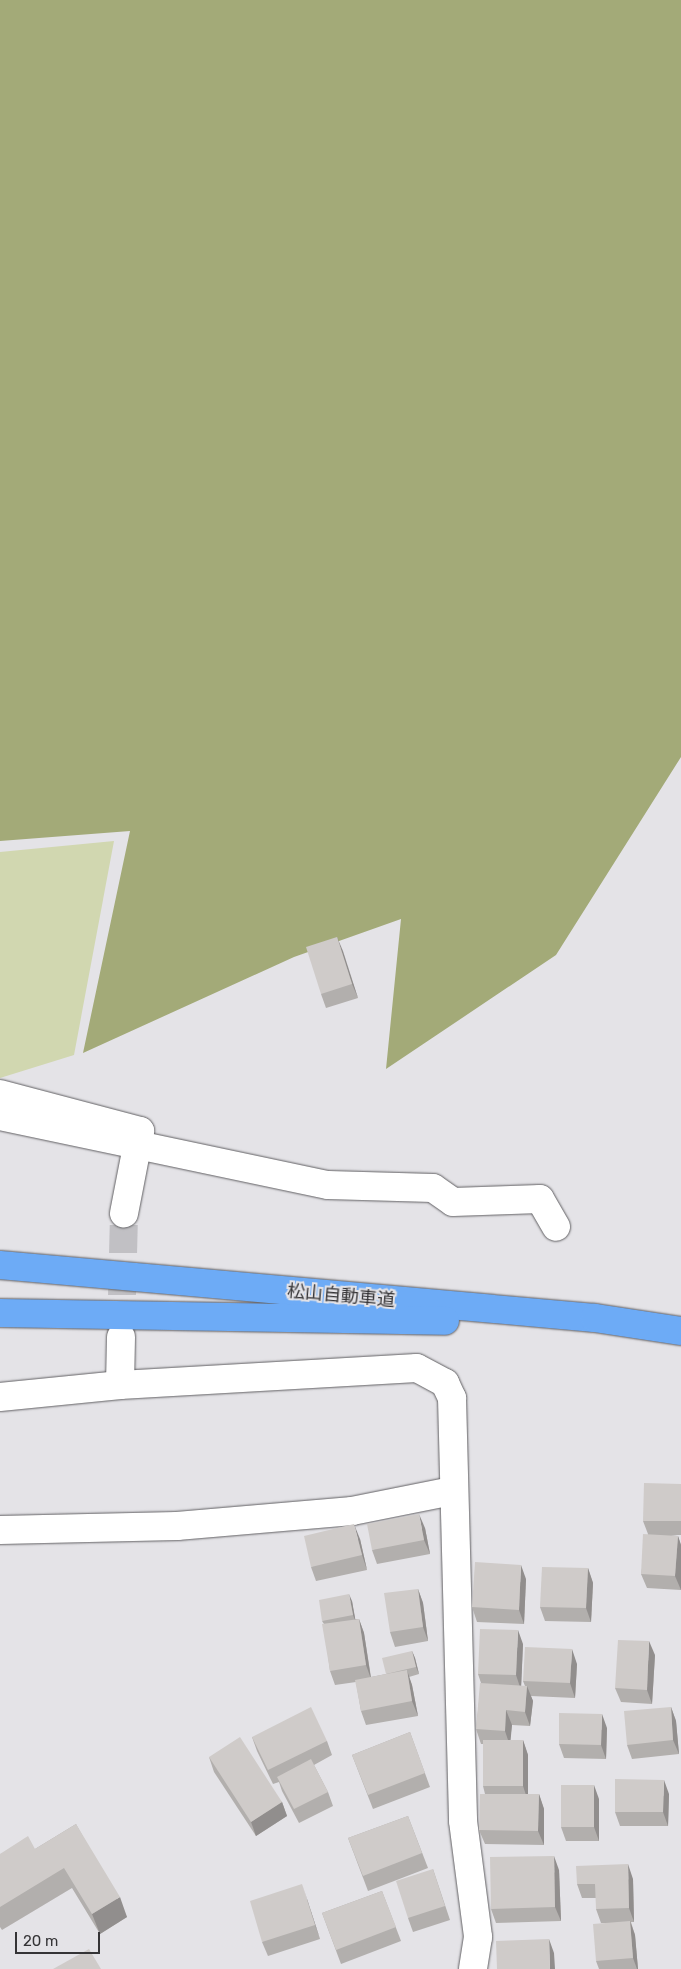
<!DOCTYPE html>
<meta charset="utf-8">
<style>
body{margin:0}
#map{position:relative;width:681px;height:1969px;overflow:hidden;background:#e4e3e7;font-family:Rubik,"Noto Sans JP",sans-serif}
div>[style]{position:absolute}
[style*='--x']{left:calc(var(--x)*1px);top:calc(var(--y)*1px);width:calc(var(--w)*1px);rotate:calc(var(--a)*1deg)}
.green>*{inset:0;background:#d1d7b0}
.forest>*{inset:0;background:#a3aa78}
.minor-tunnel>*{height:28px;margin-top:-14px;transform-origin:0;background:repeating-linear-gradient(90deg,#c1c0c4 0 28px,transparent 0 42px)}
.roads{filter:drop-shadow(0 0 1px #616063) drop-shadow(0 0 1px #616063)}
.minor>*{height:28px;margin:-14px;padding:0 14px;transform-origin:14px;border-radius:14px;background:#fff}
.highway>*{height:28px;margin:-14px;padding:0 14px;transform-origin:14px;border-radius:14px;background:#6dabf6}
.wall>*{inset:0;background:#b2afad}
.shaded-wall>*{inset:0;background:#918e8d}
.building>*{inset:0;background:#cfcbc9}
span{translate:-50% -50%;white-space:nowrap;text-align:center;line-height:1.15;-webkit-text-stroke:4px #e4e3e7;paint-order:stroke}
.street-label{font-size:18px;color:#353436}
.scale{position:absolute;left:15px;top:1932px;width:85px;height:22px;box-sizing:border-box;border:2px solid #353436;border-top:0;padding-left:6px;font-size:15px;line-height:18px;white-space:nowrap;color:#353436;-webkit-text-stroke:4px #e4e3e7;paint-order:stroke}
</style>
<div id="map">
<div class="green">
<div style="clip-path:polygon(114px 841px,74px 1055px,0 1078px,0 852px)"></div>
</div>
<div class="forest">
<div style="clip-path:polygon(0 0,681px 0,681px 757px,556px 955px,386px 1069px,401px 919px,294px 957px,83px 1053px,130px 831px,0 841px)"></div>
</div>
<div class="minor-tunnel">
<div style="--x:121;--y:1337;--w:124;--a:-88.6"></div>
</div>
<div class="roads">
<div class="minor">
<div style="--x:0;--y:1094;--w:145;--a:14.8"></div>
<div style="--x:140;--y:1131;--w:84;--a:101"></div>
<div style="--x:0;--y:1116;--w:335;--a:11.9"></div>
<div style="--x:328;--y:1185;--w:105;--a:1.6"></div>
<div style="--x:433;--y:1188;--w:24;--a:35"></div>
<div style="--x:453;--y:1202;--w:87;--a:-2"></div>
<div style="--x:540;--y:1199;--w:32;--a:60"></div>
<div style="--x:120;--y:1385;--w:48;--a:-88.8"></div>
<div style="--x:0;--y:1397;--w:121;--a:-5.7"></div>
<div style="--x:120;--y:1385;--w:297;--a:-3.3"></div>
<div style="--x:417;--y:1368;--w:32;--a:28"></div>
<div style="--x:445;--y:1383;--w:17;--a:65"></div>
<div style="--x:452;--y:1398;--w:423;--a:88.5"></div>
<div style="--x:463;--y:1821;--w:117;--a:82.6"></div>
<div style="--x:478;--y:1937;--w:32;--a:99"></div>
<div style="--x:0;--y:1530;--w:177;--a:-1.3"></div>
<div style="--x:177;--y:1526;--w:176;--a:-4.9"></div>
<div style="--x:352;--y:1511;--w:102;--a:-11.3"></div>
</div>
<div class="highway">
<div style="--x:0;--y:1265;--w:597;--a:5.09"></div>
<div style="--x:595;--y:1318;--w:87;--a:8.6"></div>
<div style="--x:0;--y:1313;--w:445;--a:1"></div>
</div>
</div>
<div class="wall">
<div style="clip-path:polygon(337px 937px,358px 998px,326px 1008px,321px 994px)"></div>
<div style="clip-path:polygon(681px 1484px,681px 1535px,671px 1535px,678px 1536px,681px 1545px,681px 1590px,647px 1588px,641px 1574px,648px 1534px,643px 1521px)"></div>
<div style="clip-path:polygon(425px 1528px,430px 1554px,377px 1564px,372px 1550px)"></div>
<div style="clip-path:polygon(360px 1539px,367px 1570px,316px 1581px,311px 1567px)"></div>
<div style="clip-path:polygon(588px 1568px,593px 1583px,591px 1622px,545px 1621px,540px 1607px)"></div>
<div style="clip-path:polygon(526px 1579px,524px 1624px,477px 1622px,472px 1607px)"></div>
<div style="clip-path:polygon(418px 1589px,423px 1603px,428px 1641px,395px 1647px,390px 1632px)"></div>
<div style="clip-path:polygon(352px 1601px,355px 1619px,359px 1619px,364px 1633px,371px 1677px,386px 1674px,412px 1651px,415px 1658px,419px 1674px,409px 1677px,412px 1685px,418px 1716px,366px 1725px,361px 1711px,356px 1682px,335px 1685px,330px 1671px,324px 1624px,322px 1621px)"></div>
<div style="clip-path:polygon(523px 1644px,521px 1686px,525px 1686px,523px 1681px,577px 1664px,575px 1698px,531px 1696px,533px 1701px,530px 1726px,512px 1725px,510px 1740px,523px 1740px,528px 1755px,528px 1794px,539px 1794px,544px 1809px,544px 1845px,485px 1844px,479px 1830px,485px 1794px,483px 1786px,483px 1744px,481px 1744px,476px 1729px,481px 1683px,478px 1674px)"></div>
<div style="clip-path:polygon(655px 1655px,652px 1704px,621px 1702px,615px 1688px)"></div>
<div style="clip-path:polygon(671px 1707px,676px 1721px,679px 1754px,632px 1759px,627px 1745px)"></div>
<div style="clip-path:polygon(607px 1728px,606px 1759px,564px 1758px,559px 1744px)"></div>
<div style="clip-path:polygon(410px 1732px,430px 1787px,373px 1809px,352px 1755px)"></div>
<div style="clip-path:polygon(252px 1737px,327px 1741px,332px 1755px,314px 1765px,328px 1792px,333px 1806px,299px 1823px,282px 1791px,279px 1782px,273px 1784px,257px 1751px)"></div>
<div style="clip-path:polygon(209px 1757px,282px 1802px,287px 1816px,256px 1836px,214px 1772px)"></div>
<div style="clip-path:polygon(669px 1794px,668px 1826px,620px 1826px,615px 1812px)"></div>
<div style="clip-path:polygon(599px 1799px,599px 1841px,566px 1841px,561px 1827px)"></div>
<div style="clip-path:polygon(408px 1816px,428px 1868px,368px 1891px,348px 1838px)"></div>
<div style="clip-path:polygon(76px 1824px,127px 1917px,100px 1934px,72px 1888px,2px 1930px,0 1927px,0 1854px,35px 1849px)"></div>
<div style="clip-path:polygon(433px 1869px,450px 1920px,413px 1932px,408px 1918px)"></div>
<div style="clip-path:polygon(559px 1870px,561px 1921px,496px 1923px,491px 1909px)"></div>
<div style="clip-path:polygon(633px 1879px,634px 1922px,631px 1922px,635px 1935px,638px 1969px,599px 1969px,596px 1961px,610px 1923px,601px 1923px,596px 1909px,596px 1898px,582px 1898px,577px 1884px)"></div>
<div style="clip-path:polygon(382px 1891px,401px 1941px,341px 1964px,322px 1913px)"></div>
<div style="clip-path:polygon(307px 1899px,320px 1939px,268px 1956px,262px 1942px)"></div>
</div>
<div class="shaded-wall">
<div style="clip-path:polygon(337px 937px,343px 951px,358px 998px,352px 984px)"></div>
<div style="clip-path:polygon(419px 1514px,425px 1528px,430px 1554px,424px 1540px)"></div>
<div style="clip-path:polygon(354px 1524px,360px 1539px,367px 1570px,362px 1555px)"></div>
<div style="clip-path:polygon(678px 1536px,681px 1545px,681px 1590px,675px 1576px)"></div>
<div style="clip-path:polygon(521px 1565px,526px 1579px,524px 1624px,519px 1610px)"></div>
<div style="clip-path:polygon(588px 1568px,593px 1583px,591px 1622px,586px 1608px)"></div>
<div style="clip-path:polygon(418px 1589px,423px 1603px,428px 1641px,423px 1627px)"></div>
<div style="clip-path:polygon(349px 1594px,352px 1601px,356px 1623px,353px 1615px)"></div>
<div style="clip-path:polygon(359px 1619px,364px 1633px,371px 1679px,366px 1665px)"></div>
<div style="clip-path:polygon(518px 1630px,523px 1644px,521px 1690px,516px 1675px)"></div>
<div style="clip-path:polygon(649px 1641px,655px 1655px,652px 1704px,647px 1690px)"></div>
<div style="clip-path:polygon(572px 1649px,577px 1664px,575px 1698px,570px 1683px)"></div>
<div style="clip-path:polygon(412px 1651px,415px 1658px,419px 1674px,416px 1667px)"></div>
<div style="clip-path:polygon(407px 1670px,412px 1685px,418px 1716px,412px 1701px)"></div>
<div style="clip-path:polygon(527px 1686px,533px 1701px,530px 1726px,525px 1712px)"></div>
<div style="clip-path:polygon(671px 1707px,676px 1721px,679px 1754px,673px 1740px)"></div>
<div style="clip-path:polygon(506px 1710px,512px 1725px,510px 1746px,505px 1731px)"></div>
<div style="clip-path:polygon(602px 1714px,607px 1728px,606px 1759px,601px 1745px)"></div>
<div style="clip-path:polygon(523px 1740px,528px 1755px,528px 1801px,523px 1786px)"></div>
<div style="clip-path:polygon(664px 1780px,669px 1794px,668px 1826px,663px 1812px)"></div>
<div style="clip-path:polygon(594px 1785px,599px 1799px,599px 1841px,594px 1827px)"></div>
<div style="clip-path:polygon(539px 1794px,544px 1809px,544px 1845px,538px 1831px)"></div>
<div style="clip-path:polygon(282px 1802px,287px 1816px,256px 1836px,251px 1822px)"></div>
<div style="clip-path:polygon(554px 1856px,559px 1870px,561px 1921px,555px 1907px)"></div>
<div style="clip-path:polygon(628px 1864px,633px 1879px,634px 1922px,629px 1908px)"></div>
<div style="clip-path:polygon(302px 1884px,307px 1899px,320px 1939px,315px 1925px)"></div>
<div style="clip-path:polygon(120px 1897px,127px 1917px,100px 1934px,92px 1914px)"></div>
<div style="clip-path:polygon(630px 1921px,635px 1935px,638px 1969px,637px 1969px,633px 1958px)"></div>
<div style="clip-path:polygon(549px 1939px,554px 1953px,555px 1969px,550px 1969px)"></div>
</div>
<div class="building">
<div style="clip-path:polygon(337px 937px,352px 984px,321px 994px,306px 947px)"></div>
<div style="clip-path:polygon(644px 1483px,681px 1484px,681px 1521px,643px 1521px)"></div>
<div style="clip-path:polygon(419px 1514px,424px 1540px,372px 1550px,367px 1524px)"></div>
<div style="clip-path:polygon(354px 1524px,362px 1555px,311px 1567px,304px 1536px)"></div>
<div style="clip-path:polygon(643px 1534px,678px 1536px,675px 1576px,641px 1574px)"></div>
<div style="clip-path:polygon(475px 1562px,521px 1565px,519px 1610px,472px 1607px)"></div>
<div style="clip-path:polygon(542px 1567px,588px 1568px,586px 1608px,540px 1607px)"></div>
<div style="clip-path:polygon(418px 1589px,423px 1627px,390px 1632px,384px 1593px)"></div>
<div style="clip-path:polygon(349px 1594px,353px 1615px,322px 1621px,319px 1600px)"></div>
<div style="clip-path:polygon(359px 1619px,366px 1665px,330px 1671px,322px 1624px)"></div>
<div style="clip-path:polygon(480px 1629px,518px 1630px,516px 1675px,478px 1674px)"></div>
<div style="clip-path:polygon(618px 1640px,649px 1641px,647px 1690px,615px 1688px)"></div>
<div style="clip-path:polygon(525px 1647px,572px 1649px,570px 1683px,523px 1681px)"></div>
<div style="clip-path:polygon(412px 1651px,416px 1667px,386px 1674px,382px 1658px)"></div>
<div style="clip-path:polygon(407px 1670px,412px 1701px,361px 1711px,355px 1680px)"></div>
<div style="clip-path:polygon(480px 1683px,527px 1686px,525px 1712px,506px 1710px,505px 1731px,476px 1729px)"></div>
<div style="clip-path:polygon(311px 1707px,327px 1741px,268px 1770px,252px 1737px)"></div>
<div style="clip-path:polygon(671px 1707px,673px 1740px,627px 1745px,624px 1711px)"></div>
<div style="clip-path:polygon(559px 1713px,602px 1714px,601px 1745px,559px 1744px)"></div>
<div style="clip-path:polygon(410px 1732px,425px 1773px,368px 1795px,352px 1755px)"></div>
<div style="clip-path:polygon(240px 1737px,282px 1802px,251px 1822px,209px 1757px)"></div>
<div style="clip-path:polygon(483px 1740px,523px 1740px,523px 1786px,483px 1786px)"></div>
<div style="clip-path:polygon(311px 1759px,328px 1792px,294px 1809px,277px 1777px)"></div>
<div style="clip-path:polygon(615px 1779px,664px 1780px,663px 1812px,615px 1812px)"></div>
<div style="clip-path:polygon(561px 1785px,594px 1785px,594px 1827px,561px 1827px)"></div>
<div style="clip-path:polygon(480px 1794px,539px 1794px,538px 1831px,479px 1830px)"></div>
<div style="clip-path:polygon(408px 1816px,422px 1853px,363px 1876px,348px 1838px)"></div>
<div style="clip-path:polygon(76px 1824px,120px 1897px,92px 1914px,64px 1868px,0 1907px,0 1854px,28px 1836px,35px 1849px)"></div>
<div style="clip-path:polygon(554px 1856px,555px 1907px,491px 1909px,490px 1857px)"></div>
<div style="clip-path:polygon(628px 1864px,629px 1908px,596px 1909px,595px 1884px,577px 1884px,576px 1866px)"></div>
<div style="clip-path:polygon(433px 1869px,445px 1906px,408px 1918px,396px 1881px)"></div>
<div style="clip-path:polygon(302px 1884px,315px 1925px,262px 1942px,250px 1901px)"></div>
<div style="clip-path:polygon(382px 1891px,396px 1927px,336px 1950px,322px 1913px)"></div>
<div style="clip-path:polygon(630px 1921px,633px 1958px,596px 1961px,593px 1924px)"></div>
<div style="clip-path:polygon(549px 1939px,550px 1969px,497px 1969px,496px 1941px)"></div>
<div style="clip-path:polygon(89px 1949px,101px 1969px,53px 1969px)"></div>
</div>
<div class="street-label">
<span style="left:341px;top:1296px;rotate:5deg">松山自動車道</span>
</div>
<div class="scale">20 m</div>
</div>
